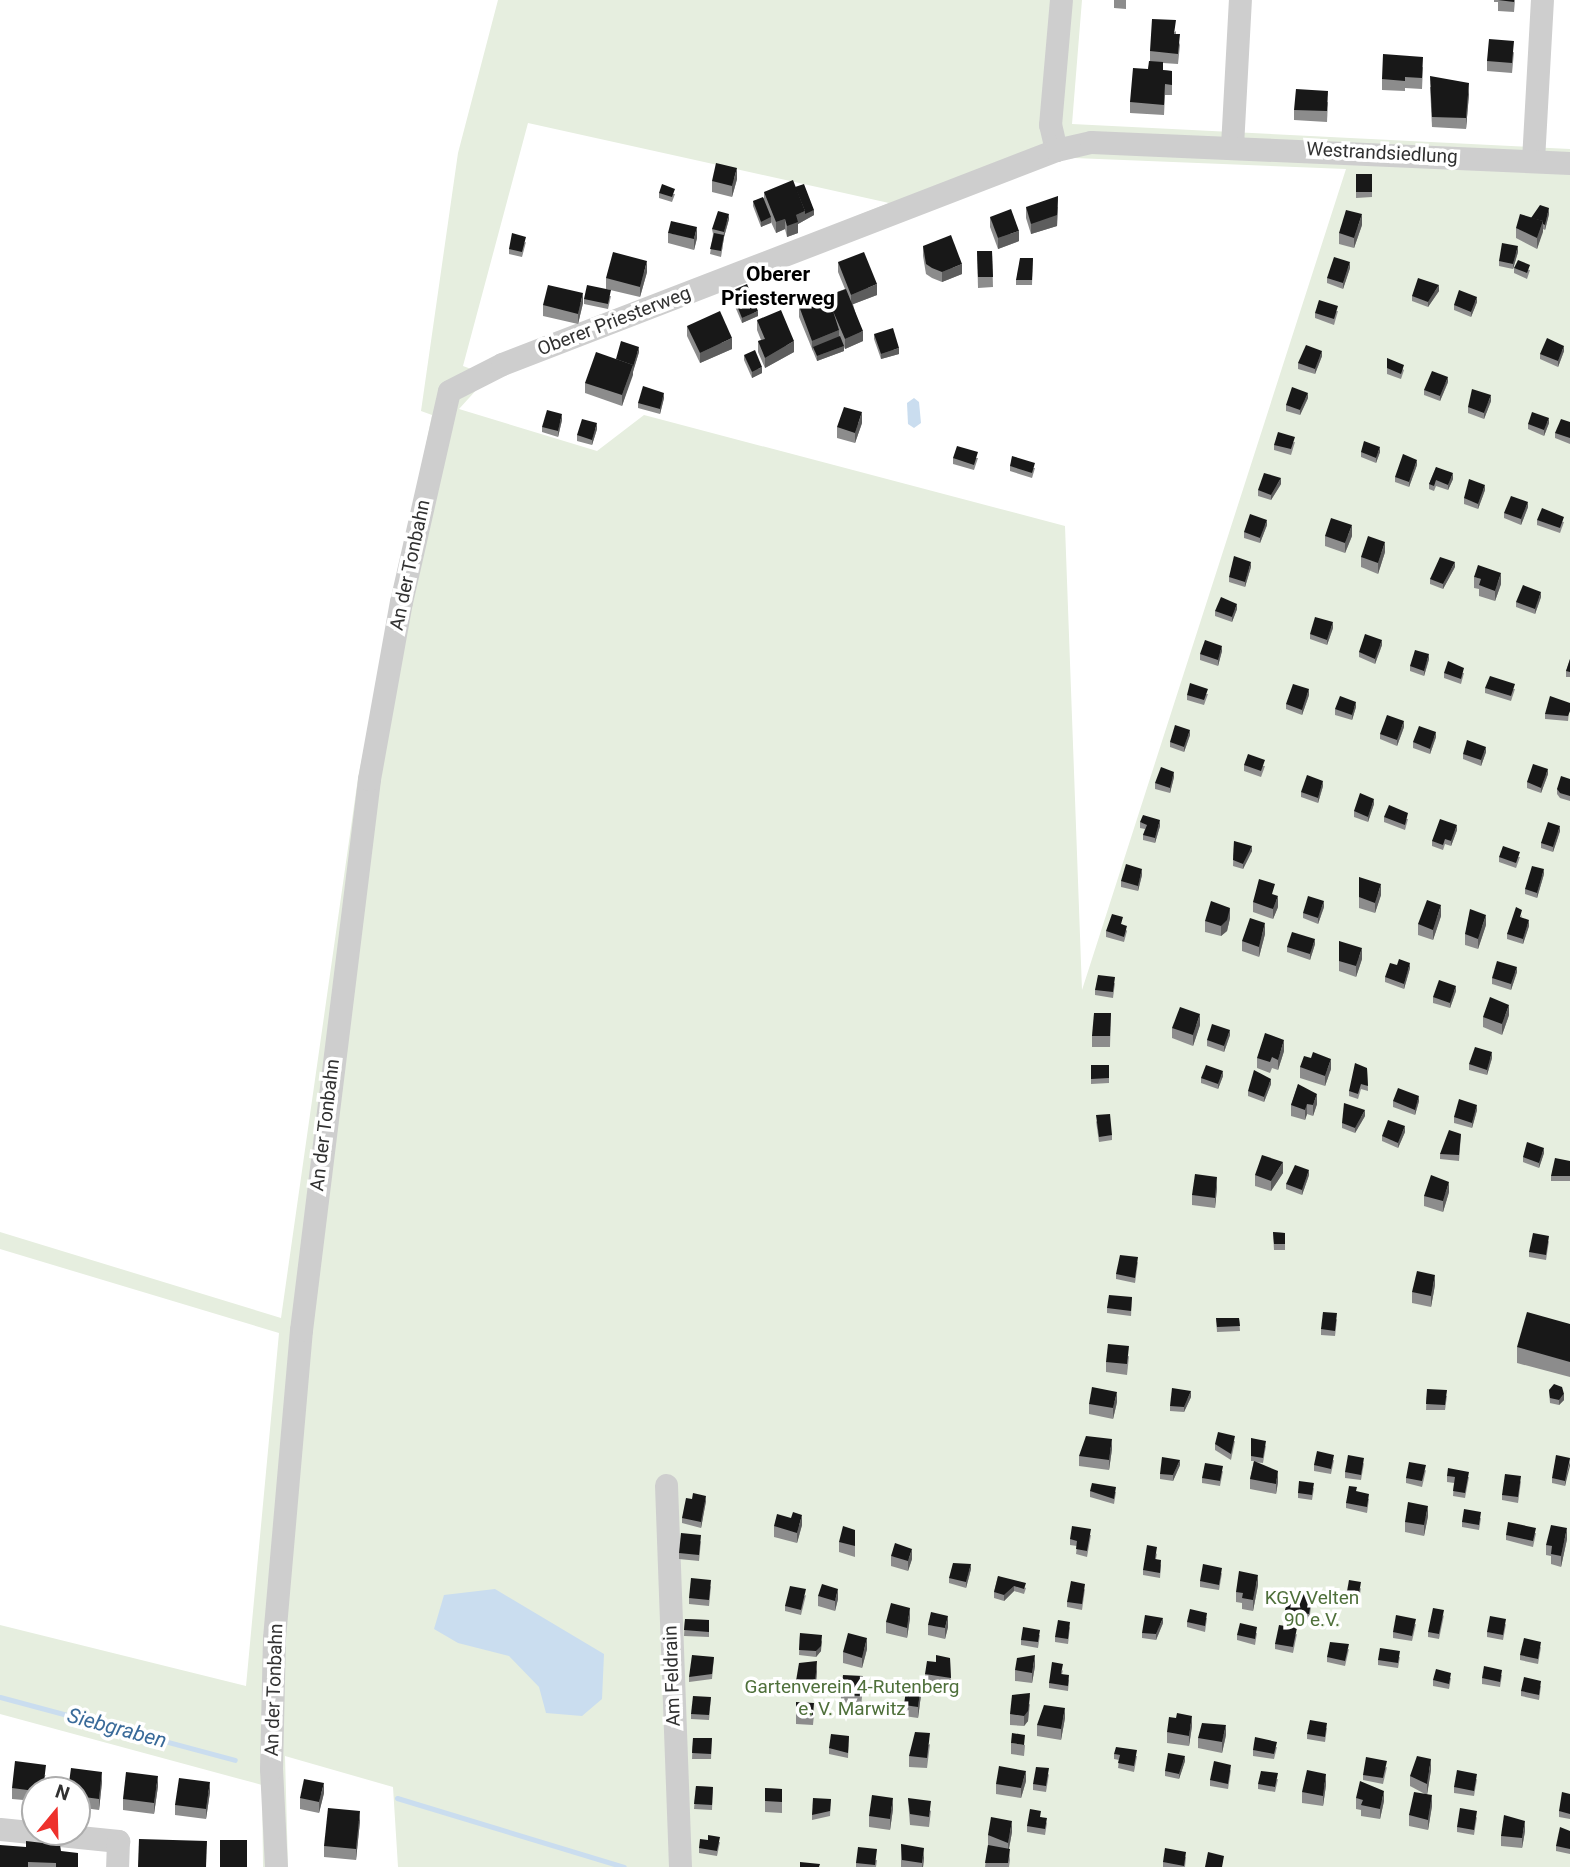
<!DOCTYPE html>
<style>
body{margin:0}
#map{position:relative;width:1570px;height:1867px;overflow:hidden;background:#fff;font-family:Roboto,sans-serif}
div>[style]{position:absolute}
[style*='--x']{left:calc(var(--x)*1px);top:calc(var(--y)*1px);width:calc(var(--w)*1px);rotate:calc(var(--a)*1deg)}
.green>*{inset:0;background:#e6eedf}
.water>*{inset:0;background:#caddef}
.stream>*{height:5px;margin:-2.5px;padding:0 2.5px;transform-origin:2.5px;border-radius:2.5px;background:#caddef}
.minor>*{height:23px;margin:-11.5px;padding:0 11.5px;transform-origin:11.5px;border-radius:11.5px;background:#cecece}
.wall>*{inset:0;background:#8c8c8c}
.shaded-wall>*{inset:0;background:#5d5d5d}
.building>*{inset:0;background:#181818}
span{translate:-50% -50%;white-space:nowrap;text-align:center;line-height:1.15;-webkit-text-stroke:7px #fff;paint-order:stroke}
.street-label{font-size:19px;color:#313131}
.park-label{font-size:19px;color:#4f703b}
.neighbourhood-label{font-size:21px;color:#000;font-weight:700}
.water-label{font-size:21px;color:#396a99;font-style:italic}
.north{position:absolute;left:21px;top:1776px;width:70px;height:70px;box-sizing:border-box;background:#fff;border:2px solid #adadad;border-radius:50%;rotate:19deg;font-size:19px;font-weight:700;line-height:28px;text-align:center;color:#313131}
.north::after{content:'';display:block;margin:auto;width:24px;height:32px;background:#ee312c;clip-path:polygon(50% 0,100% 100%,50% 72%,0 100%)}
</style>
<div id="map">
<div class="green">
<div style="clip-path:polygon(evenodd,498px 0,1082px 0,1072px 124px,1570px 149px,1570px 1867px,398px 1867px,393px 1787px,285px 1756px,288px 1867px,263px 1867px,262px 1785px,0 1714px,0 1625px,246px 1686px,279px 1333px,0 1249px,0 1232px,281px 1318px,358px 778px,432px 415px,421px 411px,458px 153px,498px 0,528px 123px,889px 203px,471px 369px,463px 366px,528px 123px,498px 0,1074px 158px,1346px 169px,1082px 990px,1065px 526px,644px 415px,597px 451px,459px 409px,479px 387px,506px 372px,1055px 161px,1074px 158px)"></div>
</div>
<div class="water">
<div style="clip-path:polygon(914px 398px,919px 402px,921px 423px,914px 428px,908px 424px,907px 403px)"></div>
<div style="clip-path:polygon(495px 1589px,604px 1654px,602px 1699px,582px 1716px,546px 1713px,539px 1687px,509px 1656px,458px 1643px,434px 1629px,444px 1595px)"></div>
</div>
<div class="stream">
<div style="--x:0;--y:1697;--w:243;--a:15"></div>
<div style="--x:397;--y:1798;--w:237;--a:16.9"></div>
</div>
<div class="minor">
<div style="--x:1232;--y:146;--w:146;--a:-86.9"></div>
<div style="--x:1056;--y:150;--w:26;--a:-103"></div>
<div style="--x:1050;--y:125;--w:125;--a:-85"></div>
<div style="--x:1533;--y:160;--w:160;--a:-86.8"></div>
<div style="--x:666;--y:1485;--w:382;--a:87.9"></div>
<div style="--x:0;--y:1829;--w:119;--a:5.8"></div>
<div style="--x:118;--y:1841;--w:26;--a:92"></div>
<div style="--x:276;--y:1867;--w:98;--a:-92.9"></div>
<div style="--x:271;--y:1769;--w:131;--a:-88.7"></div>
<div style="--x:274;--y:1638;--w:309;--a:-85"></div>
<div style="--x:301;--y:1330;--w:555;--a:-82.96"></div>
<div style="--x:369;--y:779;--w:180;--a:-79.8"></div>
<div style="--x:401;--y:602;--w:216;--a:-77.2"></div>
<div style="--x:449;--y:391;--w:59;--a:-27"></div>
<div style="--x:502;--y:364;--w:594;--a:-21.12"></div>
<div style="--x:1056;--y:150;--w:36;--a:-13"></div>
<div style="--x:1091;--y:142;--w:479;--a:2.5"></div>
</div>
<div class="wall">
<div style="clip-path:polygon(1114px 0,1126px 0,1126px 9px,1114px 8px)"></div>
<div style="clip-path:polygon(1494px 0,1515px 0,1514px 12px,1498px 11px,1498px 2px,1494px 2px)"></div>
<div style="clip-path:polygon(1176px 31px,1176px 34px,1180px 45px,1178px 64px,1163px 63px,1163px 70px,1172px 71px,1172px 95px,1165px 95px,1164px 115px,1130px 113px,1130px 102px,1148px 69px,1150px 61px,1150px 51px)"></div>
<div style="clip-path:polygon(1514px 52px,1512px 73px,1487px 71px,1487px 61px)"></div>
<div style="clip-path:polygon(1423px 67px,1422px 89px,1405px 88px,1405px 91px,1382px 90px,1382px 79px)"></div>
<div style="clip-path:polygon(1430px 87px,1469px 94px,1466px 129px,1432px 127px)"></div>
<div style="clip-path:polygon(1328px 102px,1327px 122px,1294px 120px,1294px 110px)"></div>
<div style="clip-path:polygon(1356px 174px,1372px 174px,1372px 197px,1356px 198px)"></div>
<div style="clip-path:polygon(737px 179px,732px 197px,712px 192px,712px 181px)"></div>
<div style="clip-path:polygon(795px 187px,814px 215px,798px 224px,798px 233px,787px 237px,785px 229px,776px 233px,771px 222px,761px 227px,753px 206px,753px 201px,764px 198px,764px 192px)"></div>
<div style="clip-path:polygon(659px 193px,675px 194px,672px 202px,659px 198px)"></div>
<div style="clip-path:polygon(1026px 207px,1058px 207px,1057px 226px,1031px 234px,1026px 218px)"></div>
<div style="clip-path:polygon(1549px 214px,1545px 230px,1543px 229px,1537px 249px,1516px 238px,1516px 228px,1531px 218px)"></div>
<div style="clip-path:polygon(990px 217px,1019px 241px,998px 249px,990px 227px)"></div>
<div style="clip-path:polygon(729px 219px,724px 237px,721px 257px,710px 254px,713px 234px,712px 229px)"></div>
<div style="clip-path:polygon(1362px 225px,1354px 248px,1339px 244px,1339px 233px)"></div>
<div style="clip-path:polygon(668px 233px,697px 238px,694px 250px,668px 243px)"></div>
<div style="clip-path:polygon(526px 242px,522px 257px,509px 254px,509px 249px)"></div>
<div style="clip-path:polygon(923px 246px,962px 274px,942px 282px,932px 278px,926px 274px,923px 256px)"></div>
<div style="clip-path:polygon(977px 251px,992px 251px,993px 287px,978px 288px)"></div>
<div style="clip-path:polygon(1518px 252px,1513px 269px,1499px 266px,1499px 261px)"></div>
<div style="clip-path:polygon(1033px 258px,1032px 285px,1016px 285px,1016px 280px)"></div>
<div style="clip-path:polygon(838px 262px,877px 295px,853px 304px,863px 341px,845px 349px,844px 347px,844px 351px,817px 361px,799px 317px,799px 306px,845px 289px,838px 272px)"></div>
<div style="clip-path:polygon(1350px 268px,1343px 289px,1327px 283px,1327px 278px)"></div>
<div style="clip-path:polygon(1514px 268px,1530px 270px,1527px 279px,1514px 273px)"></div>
<div style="clip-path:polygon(647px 272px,640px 297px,606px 289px,606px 278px)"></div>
<div style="clip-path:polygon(731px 291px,758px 316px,742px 323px,731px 297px)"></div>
<div style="clip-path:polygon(1439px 291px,1428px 307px,1412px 301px,1412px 296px)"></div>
<div style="clip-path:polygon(611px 296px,608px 309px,584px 304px,584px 299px)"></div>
<div style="clip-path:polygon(1477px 302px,1471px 317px,1454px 310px,1454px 305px)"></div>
<div style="clip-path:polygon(583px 303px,578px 324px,543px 316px,543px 305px)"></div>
<div style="clip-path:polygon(1338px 311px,1334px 325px,1315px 318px,1315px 313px)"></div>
<div style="clip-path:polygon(757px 320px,794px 352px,765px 368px,758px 352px,758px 341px,761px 340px,757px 330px)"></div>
<div style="clip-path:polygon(687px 326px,732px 349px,700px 363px,687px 336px)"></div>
<div style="clip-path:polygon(874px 334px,899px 354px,881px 359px,874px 339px)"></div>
<div style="clip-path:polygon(1564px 351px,1558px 367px,1540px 359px,1540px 354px)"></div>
<div style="clip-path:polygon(639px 352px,622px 406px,585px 393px,585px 383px,616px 359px)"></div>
<div style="clip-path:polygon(744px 355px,762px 373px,752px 378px,744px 360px)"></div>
<div style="clip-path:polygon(1322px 356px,1315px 374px,1298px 369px,1298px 363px)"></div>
<div style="clip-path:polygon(1387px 358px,1404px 370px,1401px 379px,1387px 374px)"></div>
<div style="clip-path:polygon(1448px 382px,1440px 401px,1424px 395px,1424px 390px)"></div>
<div style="clip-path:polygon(664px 398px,660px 414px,638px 408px,638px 403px)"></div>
<div style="clip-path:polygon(1308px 398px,1300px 415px,1286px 411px,1286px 405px)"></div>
<div style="clip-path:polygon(1491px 401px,1484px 419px,1468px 413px,1468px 407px)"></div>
<div style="clip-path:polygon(562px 420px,558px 437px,542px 432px,542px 427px)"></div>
<div style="clip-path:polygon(1570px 422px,1570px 444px,1555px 438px,1555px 433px)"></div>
<div style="clip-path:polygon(862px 423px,855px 443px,837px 438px,837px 427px)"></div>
<div style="clip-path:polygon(1549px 423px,1544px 436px,1528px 429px,1528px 424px)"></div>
<div style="clip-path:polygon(597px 429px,592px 445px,577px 441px,577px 435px)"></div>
<div style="clip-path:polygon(1295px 442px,1291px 455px,1274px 450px,1274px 445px)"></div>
<div style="clip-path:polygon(1361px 452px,1380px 452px,1376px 463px,1361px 457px)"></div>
<div style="clip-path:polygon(953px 458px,978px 458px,974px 470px,953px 464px)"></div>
<div style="clip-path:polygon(1417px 465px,1409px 487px,1395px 482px,1395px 477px)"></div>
<div style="clip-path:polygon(1010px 466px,1035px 468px,1032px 478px,1010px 471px)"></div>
<div style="clip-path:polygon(1436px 467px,1453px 479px,1448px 490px,1436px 486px,1434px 491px,1429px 489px,1429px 484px)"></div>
<div style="clip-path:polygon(1281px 484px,1271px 500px,1258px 496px,1258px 490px)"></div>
<div style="clip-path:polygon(1485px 490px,1478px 509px,1464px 504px,1464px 498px)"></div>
<div style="clip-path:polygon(1528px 507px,1521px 525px,1504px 518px,1504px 513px)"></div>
<div style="clip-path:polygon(1537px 520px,1564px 522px,1560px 533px,1537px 525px)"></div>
<div style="clip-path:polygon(1267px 525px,1260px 543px,1244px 538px,1244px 532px)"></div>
<div style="clip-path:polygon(1325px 536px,1352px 536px,1345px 553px,1325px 546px)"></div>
<div style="clip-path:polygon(1385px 552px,1378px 574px,1361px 567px,1361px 557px)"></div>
<div style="clip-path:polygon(1251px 567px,1245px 587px,1229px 582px,1229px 577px)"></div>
<div style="clip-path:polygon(1455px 567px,1443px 589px,1430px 584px,1430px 579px)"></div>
<div style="clip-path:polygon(1474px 577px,1501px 584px,1495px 601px,1479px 596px,1479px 589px,1474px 588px)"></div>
<div style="clip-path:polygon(1541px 597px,1535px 614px,1516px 607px,1516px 602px)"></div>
<div style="clip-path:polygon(1237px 609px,1232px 622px,1215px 616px,1215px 611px)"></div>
<div style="clip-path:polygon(1333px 628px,1327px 645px,1310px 639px,1310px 634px)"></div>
<div style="clip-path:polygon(1382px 645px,1375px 664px,1359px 657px,1359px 652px)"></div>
<div style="clip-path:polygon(1222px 651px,1218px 666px,1200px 660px,1200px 654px)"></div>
<div style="clip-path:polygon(1429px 659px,1424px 676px,1410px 671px,1410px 666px)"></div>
<div style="clip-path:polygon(1570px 659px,1570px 677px,1566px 677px,1566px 671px)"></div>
<div style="clip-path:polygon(1444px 673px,1464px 673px,1461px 684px,1444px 678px)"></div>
<div style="clip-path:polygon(1485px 688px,1515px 689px,1511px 701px,1485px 693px)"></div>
<div style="clip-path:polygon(1208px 694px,1204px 705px,1187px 700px,1187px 695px)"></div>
<div style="clip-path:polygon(1309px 695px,1302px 715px,1286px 709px,1286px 704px)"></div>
<div style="clip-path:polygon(1570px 703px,1568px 721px,1545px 719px,1545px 714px)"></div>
<div style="clip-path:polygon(1356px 707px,1352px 720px,1335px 715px,1335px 709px)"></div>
<div style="clip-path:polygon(1404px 727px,1397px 746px,1380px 739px,1380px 734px)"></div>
<div style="clip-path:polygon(1190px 735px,1184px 752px,1170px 747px,1170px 742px)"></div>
<div style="clip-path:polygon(1436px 737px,1430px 754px,1413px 748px,1413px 742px)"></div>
<div style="clip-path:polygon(1486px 752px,1481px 766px,1463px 759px,1463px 754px)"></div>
<div style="clip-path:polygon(1244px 765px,1265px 766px,1261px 777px,1244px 771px)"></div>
<div style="clip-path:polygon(1548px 774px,1541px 793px,1527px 788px,1527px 782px)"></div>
<div style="clip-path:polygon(1174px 777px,1170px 793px,1155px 789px,1155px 783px)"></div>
<div style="clip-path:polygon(1570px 779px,1570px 801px,1560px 798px,1557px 794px,1557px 789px)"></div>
<div style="clip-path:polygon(1323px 786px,1318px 803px,1301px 797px,1301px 792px)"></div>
<div style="clip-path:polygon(1374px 804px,1368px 822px,1354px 817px,1354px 811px)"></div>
<div style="clip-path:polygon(1384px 817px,1408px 819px,1405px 830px,1384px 822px)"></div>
<div style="clip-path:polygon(1140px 822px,1160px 826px,1155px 843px,1143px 840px,1143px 835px,1145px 829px,1140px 828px)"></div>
<div style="clip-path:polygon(1457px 830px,1451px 846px,1445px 844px,1443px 850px,1432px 846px,1432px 841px)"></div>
<div style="clip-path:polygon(1560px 831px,1553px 852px,1541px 848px,1541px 843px)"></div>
<div style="clip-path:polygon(1234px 841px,1252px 851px,1243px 869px,1233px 866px)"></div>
<div style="clip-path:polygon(1499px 857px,1520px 857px,1516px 868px,1499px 862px)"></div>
<div style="clip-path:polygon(1544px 874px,1537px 898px,1525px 894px,1525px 889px)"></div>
<div style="clip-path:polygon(1142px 875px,1138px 891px,1121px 887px,1121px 881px)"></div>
<div style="clip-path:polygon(1359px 877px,1381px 895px,1375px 913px,1359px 908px)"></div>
<div style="clip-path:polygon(1275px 895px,1278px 907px,1273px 919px,1253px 912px,1253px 902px)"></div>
<div style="clip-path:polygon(1324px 907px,1318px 924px,1303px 918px,1303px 913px)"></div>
<div style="clip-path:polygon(1522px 915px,1521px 918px,1529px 926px,1523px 944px,1507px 939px,1507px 934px)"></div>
<div style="clip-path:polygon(1441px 916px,1433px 940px,1418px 935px,1418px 924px)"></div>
<div style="clip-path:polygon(1230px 918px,1227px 931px,1221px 936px,1205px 932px,1205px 921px)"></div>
<div style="clip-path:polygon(1122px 924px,1127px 931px,1124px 942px,1106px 937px,1106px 931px)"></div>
<div style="clip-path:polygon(1486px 925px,1478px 949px,1465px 945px,1465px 934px)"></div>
<div style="clip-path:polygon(1265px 934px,1259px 957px,1242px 951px,1242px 941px)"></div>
<div style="clip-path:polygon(1339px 941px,1362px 959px,1356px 977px,1339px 971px)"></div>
<div style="clip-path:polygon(1315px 944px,1310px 960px,1287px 952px,1287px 947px)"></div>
<div style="clip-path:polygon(1410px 968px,1404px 989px,1385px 982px,1385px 977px)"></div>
<div style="clip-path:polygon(1517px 972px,1511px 990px,1492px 984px,1492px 978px)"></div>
<div style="clip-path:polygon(1115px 983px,1113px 998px,1095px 995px,1095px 990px)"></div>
<div style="clip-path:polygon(1456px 991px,1450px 1008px,1433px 1003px,1433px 997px)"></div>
<div style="clip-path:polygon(1111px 1013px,1110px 1047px,1092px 1047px,1092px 1036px)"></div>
<div style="clip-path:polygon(1509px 1015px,1502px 1035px,1483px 1027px,1483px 1017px)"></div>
<div style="clip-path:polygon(1200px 1025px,1193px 1046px,1172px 1038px,1172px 1028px)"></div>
<div style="clip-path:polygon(1230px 1035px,1224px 1052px,1207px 1046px,1207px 1040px)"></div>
<div style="clip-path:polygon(1284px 1051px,1278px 1070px,1272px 1068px,1270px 1073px,1257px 1068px,1257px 1058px)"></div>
<div style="clip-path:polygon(1492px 1058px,1487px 1075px,1469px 1070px,1469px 1064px)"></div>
<div style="clip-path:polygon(1091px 1065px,1109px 1065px,1109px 1083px,1091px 1084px)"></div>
<div style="clip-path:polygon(1300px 1067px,1331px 1069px,1325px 1086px,1300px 1078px)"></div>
<div style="clip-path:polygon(1367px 1068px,1368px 1091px,1361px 1089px,1358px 1099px,1349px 1096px,1349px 1091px)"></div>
<div style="clip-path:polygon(1223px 1076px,1218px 1089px,1201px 1083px,1201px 1078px)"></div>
<div style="clip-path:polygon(1271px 1084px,1264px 1102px,1248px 1096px,1248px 1091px)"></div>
<div style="clip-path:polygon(1298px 1084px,1317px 1104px,1313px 1116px,1307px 1114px,1305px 1120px,1291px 1116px,1291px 1105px)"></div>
<div style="clip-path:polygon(1393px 1101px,1419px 1101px,1415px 1115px,1393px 1107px)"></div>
<div style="clip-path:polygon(1477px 1110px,1472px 1128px,1454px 1123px,1454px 1117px)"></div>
<div style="clip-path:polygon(1365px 1116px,1355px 1133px,1342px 1128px,1342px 1123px)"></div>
<div style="clip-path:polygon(1096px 1121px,1112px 1135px,1112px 1140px,1099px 1142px)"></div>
<div style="clip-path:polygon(1405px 1132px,1398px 1148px,1382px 1141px,1382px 1136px)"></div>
<div style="clip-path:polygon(1461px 1134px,1459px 1161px,1440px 1159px,1440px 1154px)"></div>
<div style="clip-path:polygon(1544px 1153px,1539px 1168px,1523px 1162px,1523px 1157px)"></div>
<div style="clip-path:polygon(1570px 1161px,1570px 1181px,1551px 1181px,1551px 1176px)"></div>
<div style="clip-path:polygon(1283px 1173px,1271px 1191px,1255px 1186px,1255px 1175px)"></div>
<div style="clip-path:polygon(1309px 1175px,1302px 1195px,1286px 1189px,1286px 1184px)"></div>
<div style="clip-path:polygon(1217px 1188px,1215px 1208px,1192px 1205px,1192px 1195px)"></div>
<div style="clip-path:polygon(1449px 1192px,1443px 1212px,1424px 1206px,1424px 1196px)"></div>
<div style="clip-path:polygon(1273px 1232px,1285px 1233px,1285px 1250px,1274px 1250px)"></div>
<div style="clip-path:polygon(1549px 1241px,1546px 1260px,1529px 1257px,1529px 1252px)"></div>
<div style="clip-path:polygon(1138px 1262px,1135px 1283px,1116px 1279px,1116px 1274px)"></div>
<div style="clip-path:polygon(1435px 1285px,1431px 1307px,1412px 1303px,1412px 1292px)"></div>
<div style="clip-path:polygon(1132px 1297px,1131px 1316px,1107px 1313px,1107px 1308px)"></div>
<div style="clip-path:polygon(1216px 1318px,1239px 1318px,1240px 1331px,1217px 1332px)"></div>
<div style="clip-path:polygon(1337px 1319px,1335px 1336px,1321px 1335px,1321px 1329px)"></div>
<div style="clip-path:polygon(1570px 1324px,1570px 1377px,1517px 1363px,1517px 1347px)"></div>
<div style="clip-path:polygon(1129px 1356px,1127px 1375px,1106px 1372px,1106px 1362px)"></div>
<div style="clip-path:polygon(1427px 1389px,1447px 1396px,1445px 1410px,1426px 1410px)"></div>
<div style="clip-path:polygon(1549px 1390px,1564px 1400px,1559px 1405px,1550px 1403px)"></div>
<div style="clip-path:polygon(1191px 1397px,1184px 1412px,1170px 1411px,1170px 1406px)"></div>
<div style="clip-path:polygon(1117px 1402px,1113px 1419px,1089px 1414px,1089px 1404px)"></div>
<div style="clip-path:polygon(1251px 1438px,1266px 1446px,1263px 1463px,1254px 1462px,1278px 1482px,1276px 1494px,1250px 1489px,1250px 1479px,1254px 1461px,1251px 1461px)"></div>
<div style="clip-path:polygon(1235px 1441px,1231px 1460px,1215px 1450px,1215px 1444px)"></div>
<div style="clip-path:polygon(1112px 1449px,1109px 1470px,1079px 1466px,1079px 1456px)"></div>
<div style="clip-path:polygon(1570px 1458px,1565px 1486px,1552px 1483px,1552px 1478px)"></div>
<div style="clip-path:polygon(1334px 1460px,1331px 1474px,1314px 1471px,1314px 1465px)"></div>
<div style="clip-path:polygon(1364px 1463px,1361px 1480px,1345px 1478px,1345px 1472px)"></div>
<div style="clip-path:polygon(1180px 1465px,1173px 1481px,1160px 1479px,1160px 1474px)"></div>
<div style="clip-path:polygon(1426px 1470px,1422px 1487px,1406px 1483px,1406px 1478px)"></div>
<div style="clip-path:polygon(1223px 1471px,1220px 1486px,1202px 1483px,1202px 1478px)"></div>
<div style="clip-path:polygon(1447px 1476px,1469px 1477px,1465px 1498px,1453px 1496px,1454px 1483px,1447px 1482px)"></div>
<div style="clip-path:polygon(1521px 1481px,1518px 1503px,1502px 1500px,1502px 1495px)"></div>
<div style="clip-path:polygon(1314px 1488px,1312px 1500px,1298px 1498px,1298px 1493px)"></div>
<div style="clip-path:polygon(1090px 1491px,1116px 1492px,1114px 1504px,1090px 1497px)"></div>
<div style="clip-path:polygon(1357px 1492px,1369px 1499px,1367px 1513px,1346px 1508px,1346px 1503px)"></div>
<div style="clip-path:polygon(692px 1499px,706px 1501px,701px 1528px,682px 1523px,682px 1518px)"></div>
<div style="clip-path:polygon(1428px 1516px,1424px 1536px,1405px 1532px,1405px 1522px)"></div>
<div style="clip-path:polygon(1481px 1518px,1479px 1530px,1462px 1527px,1462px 1522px)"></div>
<div style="clip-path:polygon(802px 1525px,797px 1543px,774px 1537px,774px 1526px)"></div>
<div style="clip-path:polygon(855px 1530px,855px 1557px,839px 1552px,839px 1542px)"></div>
<div style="clip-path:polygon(1536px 1533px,1533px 1547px,1506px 1540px,1506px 1535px)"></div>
<div style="clip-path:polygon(1091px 1535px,1087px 1557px,1076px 1554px,1077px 1546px,1070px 1545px,1070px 1539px)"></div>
<div style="clip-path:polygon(1567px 1539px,1561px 1567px,1551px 1564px,1551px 1556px,1546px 1555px,1546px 1545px)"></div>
<div style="clip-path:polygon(701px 1541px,699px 1561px,679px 1559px,679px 1553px)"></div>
<div style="clip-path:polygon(1157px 1553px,1156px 1559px,1161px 1565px,1160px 1578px,1143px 1575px,1143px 1570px)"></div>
<div style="clip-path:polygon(891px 1556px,912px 1559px,908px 1571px,891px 1566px)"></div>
<div style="clip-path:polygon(971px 1569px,966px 1588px,949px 1583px,949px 1578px)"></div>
<div style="clip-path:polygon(1222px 1573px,1219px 1590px,1200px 1587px,1200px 1581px)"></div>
<div style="clip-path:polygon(998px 1576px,1026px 1588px,1024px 1594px,1014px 1591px,1004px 1601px,994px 1598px,994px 1592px)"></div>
<div style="clip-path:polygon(1258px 1585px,1253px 1611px,1242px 1609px,1242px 1603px,1236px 1602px,1236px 1592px)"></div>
<div style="clip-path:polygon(711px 1586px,709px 1606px,689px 1604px,689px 1598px)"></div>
<div style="clip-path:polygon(1361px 1588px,1358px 1605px,1346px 1602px,1346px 1597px)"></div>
<div style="clip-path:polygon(1085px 1589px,1082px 1610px,1067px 1607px,1067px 1602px)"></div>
<div style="clip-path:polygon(806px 1595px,801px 1615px,785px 1611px,785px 1606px)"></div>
<div style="clip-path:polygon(818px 1596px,838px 1599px,835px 1611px,818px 1606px)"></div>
<div style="clip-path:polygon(1312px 1601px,1309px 1620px,1285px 1615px,1285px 1610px)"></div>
<div style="clip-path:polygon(1444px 1615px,1439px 1639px,1428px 1637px,1428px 1632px)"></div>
<div style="clip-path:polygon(910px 1618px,907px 1638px,886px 1633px,886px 1622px)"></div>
<div style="clip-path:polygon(1207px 1618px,1205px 1632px,1187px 1627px,1187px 1622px)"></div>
<div style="clip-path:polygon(685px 1619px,709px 1620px,709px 1637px,684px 1636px)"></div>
<div style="clip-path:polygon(1163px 1623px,1156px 1640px,1142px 1638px,1142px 1633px)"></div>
<div style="clip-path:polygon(1416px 1624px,1412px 1641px,1393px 1638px,1393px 1632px)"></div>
<div style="clip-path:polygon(1506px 1624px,1503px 1640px,1487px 1637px,1487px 1632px)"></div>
<div style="clip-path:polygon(928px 1625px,948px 1627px,945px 1639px,928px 1635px)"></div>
<div style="clip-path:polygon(1070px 1627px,1068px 1644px,1055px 1642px,1055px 1637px)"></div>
<div style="clip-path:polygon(800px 1633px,821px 1651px,816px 1657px,799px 1655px)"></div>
<div style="clip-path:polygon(1257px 1633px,1255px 1645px,1237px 1640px,1237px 1635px)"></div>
<div style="clip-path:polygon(1297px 1634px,1293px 1653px,1275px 1649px,1275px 1644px)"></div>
<div style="clip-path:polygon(1040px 1635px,1038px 1648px,1021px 1645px,1021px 1640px)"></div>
<div style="clip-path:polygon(1541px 1647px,1538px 1664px,1520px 1660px,1520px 1655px)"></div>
<div style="clip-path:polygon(867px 1649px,862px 1668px,843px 1663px,843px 1652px)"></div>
<div style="clip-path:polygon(1349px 1649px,1345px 1666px,1327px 1662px,1327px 1657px)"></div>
<div style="clip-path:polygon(714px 1657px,712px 1679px,689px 1682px,689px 1677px)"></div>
<div style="clip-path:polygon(1400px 1657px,1398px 1668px,1378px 1665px,1378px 1660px)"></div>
<div style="clip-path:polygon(950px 1658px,951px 1689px,925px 1685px,925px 1674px,936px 1662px)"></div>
<div style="clip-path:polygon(1035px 1666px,1032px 1683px,1015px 1681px,1015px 1670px)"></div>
<div style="clip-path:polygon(1063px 1670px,1062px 1674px,1069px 1680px,1068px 1691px,1049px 1688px,1049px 1683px)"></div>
<div style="clip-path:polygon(817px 1671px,815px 1694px,796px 1692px,796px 1681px)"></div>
<div style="clip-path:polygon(1502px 1675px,1500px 1687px,1482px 1684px,1482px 1678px)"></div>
<div style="clip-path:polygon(1451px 1678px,1449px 1689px,1433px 1686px,1433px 1680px)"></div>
<div style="clip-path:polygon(1541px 1686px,1539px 1700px,1521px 1696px,1521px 1691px)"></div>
<div style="clip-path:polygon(863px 1687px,861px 1707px,841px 1705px,841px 1695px)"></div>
<div style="clip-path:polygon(921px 1695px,918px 1718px,904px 1716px,904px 1705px)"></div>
<div style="clip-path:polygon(711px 1697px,709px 1720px,691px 1719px,691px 1714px)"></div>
<div style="clip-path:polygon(1030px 1704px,1028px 1721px,1024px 1726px,1010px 1725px,1010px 1714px)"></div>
<div style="clip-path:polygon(796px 1713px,814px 1714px,813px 1725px,796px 1724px)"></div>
<div style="clip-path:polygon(1065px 1718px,1061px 1740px,1037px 1736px,1037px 1725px)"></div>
<div style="clip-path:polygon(1192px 1726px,1189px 1746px,1167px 1743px,1167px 1732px)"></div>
<div style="clip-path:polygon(1327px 1728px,1325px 1742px,1307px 1739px,1307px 1734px)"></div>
<div style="clip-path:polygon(1226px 1735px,1222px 1753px,1198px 1748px,1198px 1738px)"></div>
<div style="clip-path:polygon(849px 1736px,848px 1758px,829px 1754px,829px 1748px)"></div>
<div style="clip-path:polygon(693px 1738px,712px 1738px,711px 1759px,692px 1759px)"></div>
<div style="clip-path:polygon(1011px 1743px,1025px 1745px,1024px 1756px,1011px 1754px)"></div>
<div style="clip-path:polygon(930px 1744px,927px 1768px,909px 1767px,909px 1756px)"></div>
<div style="clip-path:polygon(1277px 1747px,1274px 1759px,1253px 1756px,1253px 1750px)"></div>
<div style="clip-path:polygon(1114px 1754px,1137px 1756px,1134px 1772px,1118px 1768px,1119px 1760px,1114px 1759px)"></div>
<div style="clip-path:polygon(1185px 1761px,1179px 1779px,1165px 1776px,1165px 1771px)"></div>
<div style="clip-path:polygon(1387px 1767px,1383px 1784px,1363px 1780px,1363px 1775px)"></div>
<div style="clip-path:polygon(1231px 1770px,1228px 1789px,1210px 1786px,1210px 1780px)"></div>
<div style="clip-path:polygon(1431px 1770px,1427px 1794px,1432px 1806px,1428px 1830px,1409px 1826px,1409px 1815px,1425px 1794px,1410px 1786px,1410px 1776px)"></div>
<div style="clip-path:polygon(1049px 1774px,1046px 1792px,1033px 1790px,1033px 1784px)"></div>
<div style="clip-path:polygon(46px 1775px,35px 1790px,35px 1801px,12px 1799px,12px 1788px)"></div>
<div style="clip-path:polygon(1278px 1779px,1275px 1792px,1258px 1789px,1258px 1784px)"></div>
<div style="clip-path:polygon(1477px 1779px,1474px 1796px,1454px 1793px,1454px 1787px)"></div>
<div style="clip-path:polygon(1026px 1781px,1021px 1798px,996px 1794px,996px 1784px)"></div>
<div style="clip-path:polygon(102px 1782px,99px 1810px,77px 1807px,77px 1790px)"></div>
<div style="clip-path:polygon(1326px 1785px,1323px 1806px,1302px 1803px,1302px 1792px)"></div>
<div style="clip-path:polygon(158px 1786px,154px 1814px,123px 1810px,123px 1799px)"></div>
<div style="clip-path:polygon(696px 1786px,713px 1787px,712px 1810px,694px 1809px)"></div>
<div style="clip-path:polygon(765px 1788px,782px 1789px,782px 1813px,765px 1812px)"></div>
<div style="clip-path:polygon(210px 1792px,206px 1819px,175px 1815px,175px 1805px)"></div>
<div style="clip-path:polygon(324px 1793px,319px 1813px,300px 1809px,300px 1798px)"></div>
<div style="clip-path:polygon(1570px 1794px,1570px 1819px,1559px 1817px,1559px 1811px)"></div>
<div style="clip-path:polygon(908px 1798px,931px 1811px,929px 1827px,910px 1825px)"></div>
<div style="clip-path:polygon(1356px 1798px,1384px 1801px,1380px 1819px,1361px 1816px,1361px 1810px,1356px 1809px)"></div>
<div style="clip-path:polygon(831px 1799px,830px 1816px,812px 1820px,812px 1815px)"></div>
<div style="clip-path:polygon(893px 1809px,890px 1830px,869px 1827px,869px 1816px)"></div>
<div style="clip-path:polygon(1041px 1817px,1047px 1823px,1045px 1835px,1027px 1832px,1027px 1826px)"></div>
<div style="clip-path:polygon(1477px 1817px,1474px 1835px,1457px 1832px,1457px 1827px)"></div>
<div style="clip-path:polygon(360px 1821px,356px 1860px,324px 1857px,324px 1846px)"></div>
<div style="clip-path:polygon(1525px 1831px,1522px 1848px,1501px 1846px,1501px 1836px)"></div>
<div style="clip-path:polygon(1570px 1831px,1570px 1854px,1556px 1851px,1556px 1846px)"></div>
<div style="clip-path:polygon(1012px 1832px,1009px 1849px,1010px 1860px,1009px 1867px,985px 1867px,988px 1845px,988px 1835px)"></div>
<div style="clip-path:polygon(720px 1842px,717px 1856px,699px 1853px,699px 1848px)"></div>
<div style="clip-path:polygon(901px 1844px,924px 1858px,923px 1867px,901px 1867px)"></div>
<div style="clip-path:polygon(61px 1851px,78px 1867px,0 1867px)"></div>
<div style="clip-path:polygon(1186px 1857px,1185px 1867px,1163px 1867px,1163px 1862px)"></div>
<div style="clip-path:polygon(877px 1860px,876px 1867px,856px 1867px,856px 1863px)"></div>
</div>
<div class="shaded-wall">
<div style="clip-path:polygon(1469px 83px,1469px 94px,1466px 129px,1466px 118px)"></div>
<div style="clip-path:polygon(737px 168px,737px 179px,732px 197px,732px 186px)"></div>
<div style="clip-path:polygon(1058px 196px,1057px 226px,1031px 234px,1031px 224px)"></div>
<div style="clip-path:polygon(1549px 208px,1549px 214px,1545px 230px,1545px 225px)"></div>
<div style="clip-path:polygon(814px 210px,814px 215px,798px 224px,798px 233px,787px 237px,787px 226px,796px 215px,805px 211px)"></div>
<div style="clip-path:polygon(729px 214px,729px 219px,724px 237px,721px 257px,724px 232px)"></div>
<div style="clip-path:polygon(1362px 214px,1362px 225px,1354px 248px,1354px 238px)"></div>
<div style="clip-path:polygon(771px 217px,771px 223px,761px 227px,761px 222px)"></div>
<div style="clip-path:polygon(785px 219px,785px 229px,776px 233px,776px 222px)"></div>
<div style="clip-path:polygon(1543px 221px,1543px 232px,1537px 249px,1537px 238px)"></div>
<div style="clip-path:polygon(697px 227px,697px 238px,694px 250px,694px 239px)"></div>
<div style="clip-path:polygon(1019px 231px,1019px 241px,998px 249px,998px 238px)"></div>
<div style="clip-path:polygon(1518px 246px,1518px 252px,1513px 269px,1513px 264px)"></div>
<div style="clip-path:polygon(647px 261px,647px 272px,640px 297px,640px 287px)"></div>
<div style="clip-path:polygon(1350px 262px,1350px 268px,1343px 289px,1343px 283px)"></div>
<div style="clip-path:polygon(962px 264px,962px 274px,942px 282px,942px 272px)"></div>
<div style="clip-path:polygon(877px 284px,877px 295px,851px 305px,851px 295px)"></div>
<div style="clip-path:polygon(1439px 285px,1439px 291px,1428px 307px,1428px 302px)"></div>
<div style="clip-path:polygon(583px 293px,583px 303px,578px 324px,578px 314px)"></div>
<div style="clip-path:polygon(1477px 297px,1477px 302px,1471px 317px,1471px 312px)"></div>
<div style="clip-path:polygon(758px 311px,758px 316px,742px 323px,742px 318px)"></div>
<div style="clip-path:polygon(839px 330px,839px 341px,813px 347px,812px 351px,812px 341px)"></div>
<div style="clip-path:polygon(863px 331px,863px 341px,845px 349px,845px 339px)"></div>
<div style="clip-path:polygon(732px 338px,732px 349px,700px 363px,700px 353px)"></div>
<div style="clip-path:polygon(794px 341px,794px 352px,765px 368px,765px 358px)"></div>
<div style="clip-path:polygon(844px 346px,844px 351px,817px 361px,817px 356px)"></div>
<div style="clip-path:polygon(1564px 346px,1564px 351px,1558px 367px,1558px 361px)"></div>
<div style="clip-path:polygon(639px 347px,639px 352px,633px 372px,633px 367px)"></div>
<div style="clip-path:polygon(899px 348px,899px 354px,881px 359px,881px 354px)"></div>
<div style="clip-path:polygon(1322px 351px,1322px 356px,1315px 374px,1315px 369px)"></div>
<div style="clip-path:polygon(633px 365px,633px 375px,622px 406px,622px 395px)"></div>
<div style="clip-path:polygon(762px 367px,762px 373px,752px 378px,752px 372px)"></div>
<div style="clip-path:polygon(1448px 377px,1448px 382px,1440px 401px,1440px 396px)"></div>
<div style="clip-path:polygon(664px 393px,664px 398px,660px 414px,660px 409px)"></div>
<div style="clip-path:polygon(1308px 393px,1308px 398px,1300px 415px,1300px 410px)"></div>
<div style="clip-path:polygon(1491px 395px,1491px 401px,1484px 419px,1484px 413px)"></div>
<div style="clip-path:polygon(862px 412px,862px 423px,855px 443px,855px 433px)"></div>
<div style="clip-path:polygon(562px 414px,562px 420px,558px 437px,558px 431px)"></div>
<div style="clip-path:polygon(1549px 418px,1549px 423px,1544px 436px,1544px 430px)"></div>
<div style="clip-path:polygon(597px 423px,597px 429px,592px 445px,592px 440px)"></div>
<div style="clip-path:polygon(1380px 447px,1380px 452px,1376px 463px,1376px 458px)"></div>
<div style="clip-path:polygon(1417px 460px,1417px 465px,1409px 487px,1409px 482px)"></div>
<div style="clip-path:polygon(1453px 473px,1453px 479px,1448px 490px,1448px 485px)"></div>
<div style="clip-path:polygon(1281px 478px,1281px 484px,1271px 500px,1271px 495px)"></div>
<div style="clip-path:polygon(1485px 485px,1485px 490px,1478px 509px,1478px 504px)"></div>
<div style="clip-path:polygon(1528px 502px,1528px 507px,1521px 525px,1521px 519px)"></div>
<div style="clip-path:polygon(1267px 520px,1267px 525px,1260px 543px,1260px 538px)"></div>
<div style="clip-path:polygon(1352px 525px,1352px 536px,1345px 553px,1345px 543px)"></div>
<div style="clip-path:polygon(1385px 542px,1385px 552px,1378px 574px,1378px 563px)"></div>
<div style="clip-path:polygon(1251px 562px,1251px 567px,1245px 587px,1245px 582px)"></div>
<div style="clip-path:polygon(1455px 562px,1455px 567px,1443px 589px,1443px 584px)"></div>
<div style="clip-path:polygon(1501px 573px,1501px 584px,1495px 601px,1495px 591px)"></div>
<div style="clip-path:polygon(1541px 592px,1541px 597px,1535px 614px,1535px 609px)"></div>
<div style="clip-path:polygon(1237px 604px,1237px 609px,1232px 622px,1232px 617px)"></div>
<div style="clip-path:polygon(1333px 622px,1333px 628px,1327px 645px,1327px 640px)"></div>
<div style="clip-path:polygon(1382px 640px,1382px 645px,1375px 664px,1375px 659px)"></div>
<div style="clip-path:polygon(1222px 646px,1222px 651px,1218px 666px,1218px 660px)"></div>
<div style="clip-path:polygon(1429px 654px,1429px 659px,1424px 676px,1424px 671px)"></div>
<div style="clip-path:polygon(1309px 689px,1309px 695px,1302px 715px,1302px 710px)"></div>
<div style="clip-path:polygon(1356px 702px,1356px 707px,1352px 720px,1352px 715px)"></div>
<div style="clip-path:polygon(1404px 721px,1404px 727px,1397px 746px,1397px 740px)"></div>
<div style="clip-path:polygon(1190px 730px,1190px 735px,1184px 752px,1184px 747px)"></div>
<div style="clip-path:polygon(1436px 732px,1436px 737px,1430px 754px,1430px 749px)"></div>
<div style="clip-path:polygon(1486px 747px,1486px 752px,1481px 766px,1481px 760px)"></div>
<div style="clip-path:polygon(1548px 769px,1548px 774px,1541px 793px,1541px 788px)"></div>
<div style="clip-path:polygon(1174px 772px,1174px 777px,1170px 793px,1170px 788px)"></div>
<div style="clip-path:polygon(1323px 781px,1323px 786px,1318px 803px,1318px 798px)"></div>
<div style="clip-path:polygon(1374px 799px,1374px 804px,1368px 822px,1368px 817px)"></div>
<div style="clip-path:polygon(1160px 820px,1160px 826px,1155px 843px,1155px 838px)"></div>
<div style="clip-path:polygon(1457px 825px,1457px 830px,1451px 846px,1451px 841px)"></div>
<div style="clip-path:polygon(1560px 826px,1560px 831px,1553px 852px,1553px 847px)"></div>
<div style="clip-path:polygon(1252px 846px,1252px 851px,1243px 869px,1243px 864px)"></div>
<div style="clip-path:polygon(1142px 869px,1142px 875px,1138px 891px,1138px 886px)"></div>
<div style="clip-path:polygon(1544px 869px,1544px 874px,1537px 898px,1537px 893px)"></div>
<div style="clip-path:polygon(1381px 884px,1381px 895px,1375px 913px,1375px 903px)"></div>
<div style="clip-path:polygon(1278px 896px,1278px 907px,1273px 919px,1273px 909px)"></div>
<div style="clip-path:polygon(1324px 901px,1324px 907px,1318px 924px,1318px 918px)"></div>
<div style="clip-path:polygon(1441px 905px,1441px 916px,1433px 940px,1433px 930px)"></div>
<div style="clip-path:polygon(1230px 908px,1230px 918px,1227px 931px,1221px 936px,1221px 926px)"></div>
<div style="clip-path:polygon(1486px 915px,1486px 925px,1478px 949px,1478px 939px)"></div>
<div style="clip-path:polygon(1529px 920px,1529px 926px,1523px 944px,1523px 939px)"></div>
<div style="clip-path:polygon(1265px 923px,1265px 934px,1259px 957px,1259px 947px)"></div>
<div style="clip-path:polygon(1315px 939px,1315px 944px,1310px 960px,1310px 954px)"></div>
<div style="clip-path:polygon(1362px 948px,1362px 959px,1356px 977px,1356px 966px)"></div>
<div style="clip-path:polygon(1410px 963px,1410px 968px,1404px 989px,1404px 984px)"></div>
<div style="clip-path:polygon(1517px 967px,1517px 972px,1511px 990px,1511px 984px)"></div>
<div style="clip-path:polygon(1456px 986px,1456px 991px,1450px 1008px,1450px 1003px)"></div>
<div style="clip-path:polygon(1509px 1005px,1509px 1015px,1502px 1035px,1502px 1024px)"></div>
<div style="clip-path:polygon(1200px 1014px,1200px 1025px,1193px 1046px,1193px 1035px)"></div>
<div style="clip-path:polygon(1230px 1030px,1230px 1035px,1224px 1052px,1224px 1046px)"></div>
<div style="clip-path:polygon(1284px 1040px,1284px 1051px,1278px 1070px,1278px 1060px)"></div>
<div style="clip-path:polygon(1492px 1052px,1492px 1058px,1487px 1075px,1487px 1070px)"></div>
<div style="clip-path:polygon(1331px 1059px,1331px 1069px,1325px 1086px,1325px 1076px)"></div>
<div style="clip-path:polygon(1223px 1071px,1223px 1076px,1218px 1089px,1218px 1084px)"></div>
<div style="clip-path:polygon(1271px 1079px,1271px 1084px,1264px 1102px,1264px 1097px)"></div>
<div style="clip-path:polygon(1317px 1094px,1317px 1104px,1313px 1116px,1313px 1105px)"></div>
<div style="clip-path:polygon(1419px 1096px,1419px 1101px,1415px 1115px,1415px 1110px)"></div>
<div style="clip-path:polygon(1307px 1104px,1307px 1114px,1305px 1120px,1305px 1110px)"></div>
<div style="clip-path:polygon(1477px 1105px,1477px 1110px,1472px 1128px,1472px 1123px)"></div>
<div style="clip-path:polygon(1365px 1110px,1365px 1116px,1355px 1133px,1355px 1128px)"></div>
<div style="clip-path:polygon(1405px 1126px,1405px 1132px,1398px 1148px,1398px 1143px)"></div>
<div style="clip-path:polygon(1544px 1148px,1544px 1153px,1539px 1168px,1539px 1163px)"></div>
<div style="clip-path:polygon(1283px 1162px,1283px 1173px,1271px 1191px,1271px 1181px)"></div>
<div style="clip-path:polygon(1309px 1170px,1309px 1175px,1302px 1195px,1302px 1190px)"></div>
<div style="clip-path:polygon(1217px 1177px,1217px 1188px,1215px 1208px,1215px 1198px)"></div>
<div style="clip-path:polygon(1449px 1182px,1449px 1192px,1443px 1212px,1443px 1201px)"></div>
<div style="clip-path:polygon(1435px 1275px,1435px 1285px,1431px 1307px,1431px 1296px)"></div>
<div style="clip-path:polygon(1191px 1391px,1191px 1397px,1184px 1412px,1184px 1407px)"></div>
<div style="clip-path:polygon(1117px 1392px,1117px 1402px,1113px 1419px,1113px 1408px)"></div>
<div style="clip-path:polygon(1564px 1394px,1564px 1400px,1559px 1405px,1559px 1400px)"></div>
<div style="clip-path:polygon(1112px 1439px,1112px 1449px,1109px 1470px,1109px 1460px)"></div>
<div style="clip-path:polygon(1180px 1460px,1180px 1465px,1173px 1481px,1173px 1475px)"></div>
<div style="clip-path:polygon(1570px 1461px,1570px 1466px,1565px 1486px,1565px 1481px)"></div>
<div style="clip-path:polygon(1278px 1471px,1278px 1482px,1276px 1494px,1276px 1484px)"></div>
<div style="clip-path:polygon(706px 1496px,706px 1501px,701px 1528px,701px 1522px)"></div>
<div style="clip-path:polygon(1428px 1506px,1428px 1516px,1424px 1536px,1424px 1525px)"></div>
<div style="clip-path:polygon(802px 1515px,802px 1525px,797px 1543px,797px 1533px)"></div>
<div style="clip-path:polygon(1567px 1528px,1567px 1539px,1561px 1567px,1561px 1556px)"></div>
<div style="clip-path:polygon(912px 1549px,912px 1559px,908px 1571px,908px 1561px)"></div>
<div style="clip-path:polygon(971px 1564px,971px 1569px,966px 1588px,966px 1582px)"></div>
<div style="clip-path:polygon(1258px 1575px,1258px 1585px,1253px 1611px,1253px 1600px)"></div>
<div style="clip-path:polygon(1014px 1586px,1014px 1591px,1004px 1601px,1004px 1595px)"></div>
<div style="clip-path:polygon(838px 1589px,838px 1599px,835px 1611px,835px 1601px)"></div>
<div style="clip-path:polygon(910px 1608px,910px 1618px,907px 1638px,907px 1628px)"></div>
<div style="clip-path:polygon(948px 1616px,948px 1627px,945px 1639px,945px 1628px)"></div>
<div style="clip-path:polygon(1163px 1618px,1163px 1623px,1156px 1640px,1156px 1634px)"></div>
<div style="clip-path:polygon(867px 1638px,867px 1649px,862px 1668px,862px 1658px)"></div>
<div style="clip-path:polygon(822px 1640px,821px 1651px,816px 1657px,816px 1651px)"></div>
<div style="clip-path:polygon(1035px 1655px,1035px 1666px,1032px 1683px,1032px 1673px)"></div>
<div style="clip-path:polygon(817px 1661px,817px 1671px,815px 1694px,815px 1683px)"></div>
<div style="clip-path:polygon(921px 1684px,921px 1695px,918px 1718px,918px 1707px)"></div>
<div style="clip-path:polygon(1030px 1693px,1028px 1721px,1024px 1726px,1024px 1716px)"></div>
<div style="clip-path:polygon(1065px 1708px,1065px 1718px,1061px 1740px,1061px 1729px)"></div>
<div style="clip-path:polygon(1192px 1716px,1192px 1726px,1189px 1746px,1189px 1736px)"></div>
<div style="clip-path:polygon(1226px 1725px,1226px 1735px,1222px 1753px,1222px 1742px)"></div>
<div style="clip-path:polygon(1185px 1756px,1185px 1761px,1179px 1779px,1179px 1774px)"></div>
<div style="clip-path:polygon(1431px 1759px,1431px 1770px,1427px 1795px,1427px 1784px)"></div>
<div style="clip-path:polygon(1026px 1771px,1026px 1781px,1021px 1798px,1021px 1788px)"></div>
<div style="clip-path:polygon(102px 1772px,102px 1782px,99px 1810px,99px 1799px)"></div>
<div style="clip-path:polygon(1326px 1774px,1326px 1785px,1323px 1806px,1323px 1796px)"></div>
<div style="clip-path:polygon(158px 1776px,158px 1786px,154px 1814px,154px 1803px)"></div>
<div style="clip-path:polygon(210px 1782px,210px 1792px,206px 1819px,206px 1809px)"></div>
<div style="clip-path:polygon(324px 1783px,324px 1793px,319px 1813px,319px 1802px)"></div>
<div style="clip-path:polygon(1384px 1791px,1384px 1801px,1380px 1819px,1380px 1809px)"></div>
<div style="clip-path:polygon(1432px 1795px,1432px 1806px,1428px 1830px,1428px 1820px)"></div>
<div style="clip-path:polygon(893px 1798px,893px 1809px,890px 1830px,890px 1819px)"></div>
<div style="clip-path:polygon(360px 1811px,360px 1821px,356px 1860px,356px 1849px)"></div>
<div style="clip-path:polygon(1012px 1821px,1012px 1832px,1008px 1853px,1008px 1843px)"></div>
<div style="clip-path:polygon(1525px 1821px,1525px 1831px,1522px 1848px,1522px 1838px)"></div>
<div style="clip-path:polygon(924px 1848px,924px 1858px,923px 1867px,922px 1867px)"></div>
</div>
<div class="building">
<div style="clip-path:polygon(1498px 0,1514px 0,1514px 2px)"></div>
<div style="clip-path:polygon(1152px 19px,1176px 20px,1174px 34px,1180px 34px,1178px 54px,1150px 51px)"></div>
<div style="clip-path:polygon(1489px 39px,1514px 41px,1512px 63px,1487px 61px)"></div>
<div style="clip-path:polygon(1383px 54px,1423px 57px,1422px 78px,1405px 77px,1405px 81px,1382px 79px)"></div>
<div style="clip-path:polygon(1149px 61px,1163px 62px,1163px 70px,1172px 71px,1172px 85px,1165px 84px,1164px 105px,1130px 102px,1133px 68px,1148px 69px)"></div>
<div style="clip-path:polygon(1430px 76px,1469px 83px,1466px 118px,1432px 117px)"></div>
<div style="clip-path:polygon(1296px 89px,1328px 91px,1327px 111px,1294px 110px)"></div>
<div style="clip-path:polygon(716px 163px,737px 168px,732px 186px,712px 181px)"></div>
<div style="clip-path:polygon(1356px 174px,1372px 174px,1372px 192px,1356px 192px)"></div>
<div style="clip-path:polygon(793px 180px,805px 211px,796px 215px,798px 222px,787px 226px,785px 219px,776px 222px,764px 192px)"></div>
<div style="clip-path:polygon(662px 184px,675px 189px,672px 197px,659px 193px)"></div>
<div style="clip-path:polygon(804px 184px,814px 210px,805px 214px,805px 211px,795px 187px)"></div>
<div style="clip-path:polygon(1058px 196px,1057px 215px,1031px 224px,1026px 207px)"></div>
<div style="clip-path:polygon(763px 197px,771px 217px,761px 222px,753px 201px)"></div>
<div style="clip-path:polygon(1540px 205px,1549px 208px,1545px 225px,1543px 224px,1543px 221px,1531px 218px)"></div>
<div style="clip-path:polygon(1011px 209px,1019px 231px,998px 238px,990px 217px)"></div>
<div style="clip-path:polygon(1346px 210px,1362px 214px,1354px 238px,1339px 233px)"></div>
<div style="clip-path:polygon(718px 211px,729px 214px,724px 232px,712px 229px)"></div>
<div style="clip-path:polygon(1520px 214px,1543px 221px,1537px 238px,1516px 228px)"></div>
<div style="clip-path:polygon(671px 221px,697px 227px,694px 239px,668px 233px)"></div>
<div style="clip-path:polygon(512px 233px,526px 237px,522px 252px,509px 249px)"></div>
<div style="clip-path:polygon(714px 233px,724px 235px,721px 251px,710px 249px)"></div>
<div style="clip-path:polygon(951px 235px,962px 264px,942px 272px,932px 268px,926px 264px,923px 246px)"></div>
<div style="clip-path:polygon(1502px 243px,1518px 246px,1513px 264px,1499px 261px)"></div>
<div style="clip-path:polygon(977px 251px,992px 251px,993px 277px,978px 277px)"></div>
<div style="clip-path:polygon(613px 252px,647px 261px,640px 287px,606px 278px)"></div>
<div style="clip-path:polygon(864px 252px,877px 284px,851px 295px,838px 262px)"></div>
<div style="clip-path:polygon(1334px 257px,1350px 262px,1343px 283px,1327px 278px)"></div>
<div style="clip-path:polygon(1020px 258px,1033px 258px,1032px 280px,1016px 280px)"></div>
<div style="clip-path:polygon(1518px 260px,1530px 265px,1527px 273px,1514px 268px)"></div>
<div style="clip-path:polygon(1418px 278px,1439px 285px,1428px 302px,1412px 296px)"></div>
<div style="clip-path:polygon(747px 284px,758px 311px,742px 318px,731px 291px)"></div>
<div style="clip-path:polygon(548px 285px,583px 293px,578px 314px,543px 305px)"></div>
<div style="clip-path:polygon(587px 285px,611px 290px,608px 304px,584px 299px)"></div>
<div style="clip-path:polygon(846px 289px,863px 331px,845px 339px,833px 311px,839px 330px,812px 341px,799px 306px)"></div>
<div style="clip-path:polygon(1459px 290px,1477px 297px,1471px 312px,1454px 305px)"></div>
<div style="clip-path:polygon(1319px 300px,1338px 306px,1334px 319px,1315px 313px)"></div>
<div style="clip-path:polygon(781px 310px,794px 341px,765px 358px,758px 341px,765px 339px,757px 320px)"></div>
<div style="clip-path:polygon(720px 311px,732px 338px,700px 353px,687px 326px)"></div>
<div style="clip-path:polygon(893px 328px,899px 348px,881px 354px,874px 334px)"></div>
<div style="clip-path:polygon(840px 336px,844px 346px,817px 356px,813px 347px)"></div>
<div style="clip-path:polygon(1547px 338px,1564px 346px,1558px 361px,1540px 354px)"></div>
<div style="clip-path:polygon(621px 341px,639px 347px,633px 367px,633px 365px,616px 359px)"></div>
<div style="clip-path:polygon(1306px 345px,1322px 351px,1315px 369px,1298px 363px)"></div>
<div style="clip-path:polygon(755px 350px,762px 367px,752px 372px,744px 355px)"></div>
<div style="clip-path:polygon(596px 352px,633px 365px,622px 395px,585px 383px)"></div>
<div style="clip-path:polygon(1387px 358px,1404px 365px,1401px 374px,1387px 368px)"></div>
<div style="clip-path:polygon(1432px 371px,1448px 377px,1440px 396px,1424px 390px)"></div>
<div style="clip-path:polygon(643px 386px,664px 393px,660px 409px,638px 403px)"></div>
<div style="clip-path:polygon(1292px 387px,1308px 393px,1300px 410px,1286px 405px)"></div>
<div style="clip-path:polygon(1472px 389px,1491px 395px,1484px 413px,1468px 407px)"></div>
<div style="clip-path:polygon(844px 407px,862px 412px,855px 433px,837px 427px)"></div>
<div style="clip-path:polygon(547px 410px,562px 414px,558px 431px,542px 427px)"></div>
<div style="clip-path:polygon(1532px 412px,1549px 418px,1544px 430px,1528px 424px)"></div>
<div style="clip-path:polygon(582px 419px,597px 423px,592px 440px,577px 435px)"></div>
<div style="clip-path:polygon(1561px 419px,1570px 422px,1570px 438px,1555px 433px)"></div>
<div style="clip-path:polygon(1278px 432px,1295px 437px,1291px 449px,1274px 445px)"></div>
<div style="clip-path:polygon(1364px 441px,1380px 447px,1376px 458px,1361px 452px)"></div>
<div style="clip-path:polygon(957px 446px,978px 452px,974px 465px,953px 458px)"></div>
<div style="clip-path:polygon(1403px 454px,1417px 460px,1409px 482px,1395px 477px)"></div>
<div style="clip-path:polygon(1012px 456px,1035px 463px,1032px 473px,1010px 466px)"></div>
<div style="clip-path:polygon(1436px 467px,1453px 473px,1448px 485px,1436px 480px,1434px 486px,1429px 484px)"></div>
<div style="clip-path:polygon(1264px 473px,1281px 478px,1271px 495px,1258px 490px)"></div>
<div style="clip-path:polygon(1469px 479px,1485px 485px,1478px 504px,1464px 498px)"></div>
<div style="clip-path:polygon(1511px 496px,1528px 502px,1521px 519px,1504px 513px)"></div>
<div style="clip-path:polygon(1542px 508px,1564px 517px,1560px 528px,1537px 520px)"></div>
<div style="clip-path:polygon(1250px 514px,1267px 520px,1260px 538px,1244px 532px)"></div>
<div style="clip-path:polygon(1331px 518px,1352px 525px,1345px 543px,1325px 536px)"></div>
<div style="clip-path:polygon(1368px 536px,1385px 542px,1378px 563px,1361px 557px)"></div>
<div style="clip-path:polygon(1234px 556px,1251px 562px,1245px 582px,1229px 577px)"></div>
<div style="clip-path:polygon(1440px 557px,1455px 562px,1443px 584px,1430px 579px)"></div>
<div style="clip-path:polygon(1478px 565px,1501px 573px,1495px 591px,1479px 585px,1481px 579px,1474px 577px)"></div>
<div style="clip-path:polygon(1523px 585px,1541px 592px,1535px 609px,1516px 602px)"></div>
<div style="clip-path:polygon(1221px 597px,1237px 604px,1232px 617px,1215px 611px)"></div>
<div style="clip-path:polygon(1315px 617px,1333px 622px,1327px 640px,1310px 634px)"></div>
<div style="clip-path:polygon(1365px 634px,1382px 640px,1375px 659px,1359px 652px)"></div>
<div style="clip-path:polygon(1205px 640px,1222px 646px,1218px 660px,1200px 654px)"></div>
<div style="clip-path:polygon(1415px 650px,1429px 654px,1424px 671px,1410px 666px)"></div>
<div style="clip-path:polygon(1570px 659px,1570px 672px,1566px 671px)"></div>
<div style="clip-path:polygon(1448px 661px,1464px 668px,1461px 679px,1444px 673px)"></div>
<div style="clip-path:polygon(1490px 676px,1515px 684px,1511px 696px,1485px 688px)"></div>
<div style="clip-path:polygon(1190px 683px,1208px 689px,1204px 700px,1187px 695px)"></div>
<div style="clip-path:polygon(1293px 684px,1309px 689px,1302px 710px,1286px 704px)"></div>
<div style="clip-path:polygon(1340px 696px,1356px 702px,1352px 715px,1335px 709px)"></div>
<div style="clip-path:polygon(1550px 696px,1570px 703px,1570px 711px,1568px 716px,1545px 714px)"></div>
<div style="clip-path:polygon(1387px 715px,1404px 721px,1397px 740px,1380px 734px)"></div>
<div style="clip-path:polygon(1175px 725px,1190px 730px,1184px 747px,1170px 742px)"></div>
<div style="clip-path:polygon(1419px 726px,1436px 732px,1430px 749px,1413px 742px)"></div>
<div style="clip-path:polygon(1467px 740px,1486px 747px,1481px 760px,1463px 754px)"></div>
<div style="clip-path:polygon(1248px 754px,1265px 760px,1261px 771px,1244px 765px)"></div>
<div style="clip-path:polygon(1533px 764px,1548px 769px,1541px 788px,1527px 782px)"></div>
<div style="clip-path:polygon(1161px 767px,1174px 772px,1170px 788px,1155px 783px)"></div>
<div style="clip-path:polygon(1307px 775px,1323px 781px,1318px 798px,1301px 792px)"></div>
<div style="clip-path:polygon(1561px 776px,1570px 779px,1570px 796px,1560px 793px,1557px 789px)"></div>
<div style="clip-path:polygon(1360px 793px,1374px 799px,1368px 817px,1354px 811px)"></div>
<div style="clip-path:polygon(1389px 805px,1408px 813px,1405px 825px,1384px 817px)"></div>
<div style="clip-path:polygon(1143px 815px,1160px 820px,1155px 838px,1143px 835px,1147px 825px,1140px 822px)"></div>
<div style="clip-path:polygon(1440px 819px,1457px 825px,1451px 841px,1445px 839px,1443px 845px,1432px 841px)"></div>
<div style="clip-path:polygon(1548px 822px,1560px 826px,1553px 847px,1541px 843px)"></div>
<div style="clip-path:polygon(1234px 841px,1252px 846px,1243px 864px,1233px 860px)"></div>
<div style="clip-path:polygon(1503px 846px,1520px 852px,1516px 863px,1499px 857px)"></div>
<div style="clip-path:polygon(1126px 864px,1142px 869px,1138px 886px,1121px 881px)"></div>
<div style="clip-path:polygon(1532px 866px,1544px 869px,1537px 893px,1525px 889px)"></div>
<div style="clip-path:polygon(1359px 877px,1381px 884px,1375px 903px,1359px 897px)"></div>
<div style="clip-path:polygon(1259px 879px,1275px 884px,1272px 894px,1278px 896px,1273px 909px,1253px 902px)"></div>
<div style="clip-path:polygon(1308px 896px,1324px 901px,1318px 918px,1303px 913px)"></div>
<div style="clip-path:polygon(1427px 900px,1441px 905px,1433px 930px,1418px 924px)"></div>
<div style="clip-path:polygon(1211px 901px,1230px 908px,1227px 920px,1221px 926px,1205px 921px)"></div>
<div style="clip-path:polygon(1516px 907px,1522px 910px,1520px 917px,1529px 920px,1523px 939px,1507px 934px)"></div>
<div style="clip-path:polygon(1470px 909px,1486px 915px,1478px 939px,1465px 934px)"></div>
<div style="clip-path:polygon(1112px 914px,1123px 917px,1121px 924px,1127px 926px,1124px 937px,1106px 931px)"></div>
<div style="clip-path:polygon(1250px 918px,1265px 923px,1259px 947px,1242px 941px)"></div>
<div style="clip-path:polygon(1292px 932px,1315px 939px,1310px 954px,1287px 947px)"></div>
<div style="clip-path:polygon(1339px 941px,1362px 948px,1356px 966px,1339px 961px)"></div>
<div style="clip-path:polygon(1399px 959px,1410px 963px,1404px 984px,1385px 977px,1390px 963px,1397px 965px)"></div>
<div style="clip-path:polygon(1497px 961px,1517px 967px,1511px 984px,1492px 978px)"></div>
<div style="clip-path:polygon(1098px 975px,1115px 977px,1113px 992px,1095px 990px)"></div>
<div style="clip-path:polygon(1439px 980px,1456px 986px,1450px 1003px,1433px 997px)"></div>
<div style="clip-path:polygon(1490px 997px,1509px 1005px,1502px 1024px,1483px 1017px)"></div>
<div style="clip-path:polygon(1180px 1007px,1200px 1014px,1193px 1035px,1172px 1028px)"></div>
<div style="clip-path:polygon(1094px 1013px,1111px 1013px,1110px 1036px,1092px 1036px)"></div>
<div style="clip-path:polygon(1212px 1024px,1230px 1030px,1224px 1046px,1207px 1040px)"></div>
<div style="clip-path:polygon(1265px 1033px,1284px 1040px,1278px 1060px,1272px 1057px,1270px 1062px,1257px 1058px)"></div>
<div style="clip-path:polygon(1475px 1047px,1492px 1052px,1487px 1070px,1469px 1064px)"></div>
<div style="clip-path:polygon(1313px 1052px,1331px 1059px,1325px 1076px,1300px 1067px,1304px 1056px,1311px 1058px)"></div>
<div style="clip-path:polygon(1355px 1063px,1367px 1068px,1368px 1086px,1361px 1084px,1358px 1094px,1349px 1091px)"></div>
<div style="clip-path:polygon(1091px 1065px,1109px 1065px,1109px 1078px,1091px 1079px)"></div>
<div style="clip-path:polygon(1206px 1065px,1223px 1071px,1218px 1084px,1201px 1078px)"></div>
<div style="clip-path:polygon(1254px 1070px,1271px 1079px,1264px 1097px,1248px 1091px)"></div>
<div style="clip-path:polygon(1298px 1084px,1317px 1094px,1313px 1105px,1307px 1104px,1305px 1110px,1291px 1105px)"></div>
<div style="clip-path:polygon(1398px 1088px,1419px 1096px,1415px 1110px,1393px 1101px)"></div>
<div style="clip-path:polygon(1459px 1099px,1477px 1105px,1472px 1123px,1454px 1117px)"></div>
<div style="clip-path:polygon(1344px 1103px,1365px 1110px,1355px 1128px,1342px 1123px)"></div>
<div style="clip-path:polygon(1110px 1114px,1112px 1135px,1099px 1137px,1096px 1115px)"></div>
<div style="clip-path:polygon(1388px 1120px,1405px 1126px,1398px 1143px,1382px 1136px)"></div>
<div style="clip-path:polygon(1449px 1130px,1461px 1134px,1459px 1155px,1440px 1154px)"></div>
<div style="clip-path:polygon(1527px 1142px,1544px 1148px,1539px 1163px,1523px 1157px)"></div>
<div style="clip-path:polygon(1262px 1155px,1283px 1162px,1271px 1181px,1255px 1175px)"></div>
<div style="clip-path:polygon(1555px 1158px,1570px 1161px,1570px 1176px,1551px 1176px)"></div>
<div style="clip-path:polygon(1295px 1165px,1309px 1170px,1302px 1190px,1286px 1184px)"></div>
<div style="clip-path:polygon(1195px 1174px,1217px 1177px,1215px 1198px,1192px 1195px)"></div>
<div style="clip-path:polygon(1431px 1175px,1449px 1182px,1443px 1201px,1424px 1196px)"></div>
<div style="clip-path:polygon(1273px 1232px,1285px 1233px,1285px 1244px,1274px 1244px)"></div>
<div style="clip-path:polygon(1533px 1233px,1549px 1236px,1546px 1255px,1529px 1252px)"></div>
<div style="clip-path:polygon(1120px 1255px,1138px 1257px,1135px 1278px,1116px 1274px)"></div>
<div style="clip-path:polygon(1417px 1271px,1435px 1275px,1431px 1296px,1412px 1292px)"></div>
<div style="clip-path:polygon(1109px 1295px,1132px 1297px,1131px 1311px,1107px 1308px)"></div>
<div style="clip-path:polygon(1323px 1312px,1337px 1313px,1335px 1331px,1321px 1329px)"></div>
<div style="clip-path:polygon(1527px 1312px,1570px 1324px,1570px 1362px,1517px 1347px)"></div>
<div style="clip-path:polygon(1216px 1318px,1239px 1318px,1240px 1326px,1217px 1327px)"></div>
<div style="clip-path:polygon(1108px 1344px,1129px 1346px,1127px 1364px,1106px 1362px)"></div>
<div style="clip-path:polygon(1554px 1384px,1562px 1387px,1564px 1394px,1559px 1400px,1550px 1398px,1549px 1390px)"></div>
<div style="clip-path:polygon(1092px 1387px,1117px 1392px,1113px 1408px,1089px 1404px)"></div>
<div style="clip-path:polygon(1172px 1388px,1191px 1391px,1184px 1407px,1170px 1406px)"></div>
<div style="clip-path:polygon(1427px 1389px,1447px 1390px,1445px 1405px,1426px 1404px)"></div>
<div style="clip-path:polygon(1218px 1432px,1235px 1436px,1231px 1454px,1215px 1444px)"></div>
<div style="clip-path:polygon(1086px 1436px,1112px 1439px,1109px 1460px,1079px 1456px)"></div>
<div style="clip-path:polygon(1251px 1438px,1266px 1441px,1263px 1458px,1251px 1456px)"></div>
<div style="clip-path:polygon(1317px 1451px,1334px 1455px,1331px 1469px,1314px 1465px)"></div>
<div style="clip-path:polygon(1348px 1455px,1364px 1458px,1361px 1475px,1345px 1472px)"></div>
<div style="clip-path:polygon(1556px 1455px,1570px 1458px,1565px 1481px,1552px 1478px)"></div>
<div style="clip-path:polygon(1162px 1457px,1180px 1460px,1173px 1475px,1160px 1474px)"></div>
<div style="clip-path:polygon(1254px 1461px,1278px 1471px,1276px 1484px,1250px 1479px)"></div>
<div style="clip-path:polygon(1409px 1462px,1426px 1465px,1422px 1481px,1406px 1478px)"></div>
<div style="clip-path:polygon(1205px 1463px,1223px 1466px,1220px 1481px,1202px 1478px)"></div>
<div style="clip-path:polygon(1448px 1468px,1469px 1472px,1465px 1493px,1453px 1491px,1455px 1477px,1447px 1476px)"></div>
<div style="clip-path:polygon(1505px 1474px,1521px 1476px,1518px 1497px,1502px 1495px)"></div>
<div style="clip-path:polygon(1299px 1481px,1314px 1483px,1312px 1495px,1298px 1493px)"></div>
<div style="clip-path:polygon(1092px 1483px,1116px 1487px,1114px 1499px,1090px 1491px)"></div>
<div style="clip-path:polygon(1349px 1486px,1357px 1487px,1356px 1491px,1369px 1494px,1367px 1507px,1346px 1503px)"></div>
<div style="clip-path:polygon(693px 1493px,706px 1496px,701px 1522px,682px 1518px,686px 1498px,692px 1499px)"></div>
<div style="clip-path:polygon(1408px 1502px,1428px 1506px,1424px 1525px,1405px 1522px)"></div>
<div style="clip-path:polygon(1464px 1509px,1481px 1512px,1479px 1525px,1462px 1522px)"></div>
<div style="clip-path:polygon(793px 1512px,802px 1515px,797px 1533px,774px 1526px,777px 1514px,791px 1518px)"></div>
<div style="clip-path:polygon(1508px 1522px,1536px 1528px,1533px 1541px,1506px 1535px)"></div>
<div style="clip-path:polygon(1551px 1525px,1567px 1528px,1561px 1556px,1551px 1554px,1552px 1546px,1546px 1545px)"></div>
<div style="clip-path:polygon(843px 1526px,855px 1530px,855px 1546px,839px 1542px)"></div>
<div style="clip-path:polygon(1072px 1526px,1091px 1529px,1087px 1551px,1076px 1549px,1077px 1541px,1070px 1539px)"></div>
<div style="clip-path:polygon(681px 1533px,701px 1535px,699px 1555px,679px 1553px)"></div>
<div style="clip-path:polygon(895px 1543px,912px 1549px,908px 1561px,891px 1556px)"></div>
<div style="clip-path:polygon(1147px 1545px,1157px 1547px,1155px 1559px,1161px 1560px,1160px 1573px,1143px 1570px)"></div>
<div style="clip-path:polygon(953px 1563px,971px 1564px,966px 1582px,949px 1578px)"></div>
<div style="clip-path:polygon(1203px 1564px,1222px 1568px,1219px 1585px,1200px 1581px)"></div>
<div style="clip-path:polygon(1239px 1571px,1258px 1575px,1253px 1600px,1242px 1598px,1243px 1593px,1236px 1592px)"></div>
<div style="clip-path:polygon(998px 1576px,1026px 1583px,1024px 1589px,1014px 1586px,1004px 1595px,994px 1592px)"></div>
<div style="clip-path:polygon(691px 1578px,711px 1580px,709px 1600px,689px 1598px)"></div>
<div style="clip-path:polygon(1349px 1580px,1361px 1582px,1358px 1599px,1346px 1597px)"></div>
<div style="clip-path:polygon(1071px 1581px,1085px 1584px,1082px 1604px,1067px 1602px)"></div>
<div style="clip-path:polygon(822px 1584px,838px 1589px,835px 1601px,818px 1596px)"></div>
<div style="clip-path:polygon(790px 1586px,806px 1589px,801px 1610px,785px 1606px)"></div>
<div style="clip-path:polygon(1299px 1593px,1312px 1596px,1309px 1614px,1285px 1610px,1287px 1602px,1297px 1600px)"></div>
<div style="clip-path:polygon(891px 1603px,910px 1608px,907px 1628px,886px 1622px)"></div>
<div style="clip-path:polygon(1433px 1608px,1444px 1610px,1439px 1634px,1428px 1632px)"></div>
<div style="clip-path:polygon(1190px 1609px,1207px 1613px,1205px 1626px,1187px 1622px)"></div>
<div style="clip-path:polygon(931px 1612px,948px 1616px,945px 1628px,928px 1625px)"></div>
<div style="clip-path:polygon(1145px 1615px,1163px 1618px,1156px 1634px,1142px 1633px)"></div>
<div style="clip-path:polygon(1396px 1615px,1416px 1619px,1412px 1636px,1393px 1632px)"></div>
<div style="clip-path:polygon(1490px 1616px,1506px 1619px,1503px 1635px,1487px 1632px)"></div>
<div style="clip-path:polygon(685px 1619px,709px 1620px,709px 1632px,684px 1630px)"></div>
<div style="clip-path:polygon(1058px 1620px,1070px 1622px,1068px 1639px,1055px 1637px)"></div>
<div style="clip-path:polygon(1240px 1623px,1257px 1627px,1255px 1639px,1237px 1635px)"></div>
<div style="clip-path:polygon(1279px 1625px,1297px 1628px,1293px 1647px,1275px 1644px)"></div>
<div style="clip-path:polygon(1023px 1627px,1040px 1630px,1038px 1642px,1021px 1640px)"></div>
<div style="clip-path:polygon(800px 1633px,822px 1635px,821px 1646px,816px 1651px,799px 1650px)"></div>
<div style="clip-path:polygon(848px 1633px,867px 1638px,862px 1658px,843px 1652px)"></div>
<div style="clip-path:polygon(1524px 1638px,1541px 1642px,1538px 1659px,1520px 1655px)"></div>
<div style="clip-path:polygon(1330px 1642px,1349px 1644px,1345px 1661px,1327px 1657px)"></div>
<div style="clip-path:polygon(1380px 1648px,1400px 1651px,1398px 1663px,1378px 1660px)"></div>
<div style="clip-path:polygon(692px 1655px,714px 1657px,712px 1674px,689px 1677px)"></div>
<div style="clip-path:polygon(936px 1655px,950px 1658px,951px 1678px,925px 1674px,927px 1661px,936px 1662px)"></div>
<div style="clip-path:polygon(1035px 1655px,1032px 1673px,1015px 1670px,1017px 1658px)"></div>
<div style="clip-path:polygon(817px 1661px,815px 1683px,796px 1681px,799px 1663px)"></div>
<div style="clip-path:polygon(1052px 1662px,1063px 1664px,1061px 1674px,1069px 1675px,1068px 1686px,1049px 1683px)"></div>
<div style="clip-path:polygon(1484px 1666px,1502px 1670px,1500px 1682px,1482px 1678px)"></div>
<div style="clip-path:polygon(1436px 1669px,1451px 1673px,1449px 1684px,1433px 1680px)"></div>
<div style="clip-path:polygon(843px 1675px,863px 1676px,861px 1696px,841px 1695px)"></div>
<div style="clip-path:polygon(1524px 1677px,1541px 1681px,1539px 1695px,1521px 1691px)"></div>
<div style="clip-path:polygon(907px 1682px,921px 1684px,918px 1707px,904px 1705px)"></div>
<div style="clip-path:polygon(1030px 1693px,1028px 1711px,1024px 1716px,1010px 1714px,1012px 1695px)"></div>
<div style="clip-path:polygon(693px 1696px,711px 1697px,709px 1715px,691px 1714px)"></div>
<div style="clip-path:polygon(796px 1702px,814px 1703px,813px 1715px,796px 1713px)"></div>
<div style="clip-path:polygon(1044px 1705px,1065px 1708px,1061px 1729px,1037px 1725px)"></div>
<div style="clip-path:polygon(1177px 1713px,1192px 1716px,1189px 1736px,1167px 1732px,1169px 1717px,1176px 1718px)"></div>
<div style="clip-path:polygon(1310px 1720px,1327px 1723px,1325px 1737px,1307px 1734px)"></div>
<div style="clip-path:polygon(1202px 1723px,1226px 1725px,1222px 1742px,1198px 1738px)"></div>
<div style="clip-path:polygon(915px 1732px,930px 1733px,927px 1758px,909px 1756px)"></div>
<div style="clip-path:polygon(1012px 1733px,1025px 1735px,1024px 1745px,1011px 1743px)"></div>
<div style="clip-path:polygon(831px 1734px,849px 1736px,848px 1753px,829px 1748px)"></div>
<div style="clip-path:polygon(1255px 1737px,1277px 1742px,1274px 1754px,1253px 1750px)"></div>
<div style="clip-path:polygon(693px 1738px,712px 1738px,711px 1754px,692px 1753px)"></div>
<div style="clip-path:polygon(1116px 1747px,1137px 1750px,1134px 1766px,1118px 1763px,1120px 1755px,1114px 1754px)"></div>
<div style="clip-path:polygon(1168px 1753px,1185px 1756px,1179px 1774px,1165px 1771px)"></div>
<div style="clip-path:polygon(1417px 1756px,1431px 1759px,1427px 1784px,1410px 1776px)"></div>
<div style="clip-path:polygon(1366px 1757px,1387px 1761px,1383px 1778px,1363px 1775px)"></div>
<div style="clip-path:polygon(15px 1761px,46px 1765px,43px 1790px,35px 1790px,35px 1791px,12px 1788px)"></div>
<div style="clip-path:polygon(1214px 1761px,1231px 1765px,1228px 1784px,1210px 1780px)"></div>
<div style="clip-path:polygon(999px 1766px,1026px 1771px,1021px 1788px,996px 1784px)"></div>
<div style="clip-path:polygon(1036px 1767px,1049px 1768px,1046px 1786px,1033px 1784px)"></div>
<div style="clip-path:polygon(71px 1768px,102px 1772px,99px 1799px,77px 1796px,77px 1790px,68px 1790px)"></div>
<div style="clip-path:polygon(1307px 1770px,1326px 1774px,1323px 1796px,1302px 1792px)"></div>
<div style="clip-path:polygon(1457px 1770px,1477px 1774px,1474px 1791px,1454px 1787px)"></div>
<div style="clip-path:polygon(1261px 1771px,1278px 1773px,1275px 1787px,1258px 1784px)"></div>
<div style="clip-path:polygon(126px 1772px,158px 1776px,154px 1803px,123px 1799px)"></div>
<div style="clip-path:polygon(179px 1778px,210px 1782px,206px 1809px,175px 1805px)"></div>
<div style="clip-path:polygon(304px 1779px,324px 1783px,319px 1802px,300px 1798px)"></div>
<div style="clip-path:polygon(1360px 1781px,1384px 1791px,1380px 1809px,1361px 1805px,1363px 1800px,1356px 1798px)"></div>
<div style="clip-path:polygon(696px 1786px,713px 1787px,712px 1805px,694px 1804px)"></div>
<div style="clip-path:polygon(765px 1788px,782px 1789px,782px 1802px,765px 1801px)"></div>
<div style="clip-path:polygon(1414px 1792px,1432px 1795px,1428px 1820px,1409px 1815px)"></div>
<div style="clip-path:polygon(1562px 1792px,1570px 1794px,1570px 1814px,1559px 1811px)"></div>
<div style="clip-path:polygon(872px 1795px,893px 1798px,890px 1819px,869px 1816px)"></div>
<div style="clip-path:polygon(813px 1798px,831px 1799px,830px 1811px,812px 1815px)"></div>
<div style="clip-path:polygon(908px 1798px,931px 1801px,929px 1817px,910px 1814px)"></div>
<div style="clip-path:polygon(328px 1808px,360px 1811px,356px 1849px,324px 1846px)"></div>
<div style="clip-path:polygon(1460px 1808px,1477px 1811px,1474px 1830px,1457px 1827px)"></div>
<div style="clip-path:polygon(1030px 1809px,1041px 1811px,1040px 1817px,1047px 1818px,1045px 1829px,1027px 1826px)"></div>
<div style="clip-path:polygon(1504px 1815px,1525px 1821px,1522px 1838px,1501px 1836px)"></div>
<div style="clip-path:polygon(991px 1817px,1012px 1821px,1008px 1843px,988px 1835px)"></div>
<div style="clip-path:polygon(1560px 1827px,1570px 1831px,1570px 1849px,1556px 1846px)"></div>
<div style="clip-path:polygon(708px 1835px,720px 1837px,717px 1851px,699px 1848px,700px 1839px,708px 1840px)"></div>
<div style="clip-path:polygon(139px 1839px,207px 1841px,206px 1867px,138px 1867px)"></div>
<div style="clip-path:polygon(220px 1840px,247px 1840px,247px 1867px,220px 1867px)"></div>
<div style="clip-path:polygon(26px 1841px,60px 1845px,61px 1851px,78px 1853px,78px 1867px,56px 1867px,56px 1863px,28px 1862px,28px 1867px,0 1867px,0 1845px,26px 1847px)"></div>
<div style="clip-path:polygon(901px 1844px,924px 1848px,922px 1863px,902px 1860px)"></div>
<div style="clip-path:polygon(988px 1845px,1010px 1849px,1008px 1863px,985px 1863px)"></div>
<div style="clip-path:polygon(858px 1847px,877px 1849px,875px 1865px,856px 1863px)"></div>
<div style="clip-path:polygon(1165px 1848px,1186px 1852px,1184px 1866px,1163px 1862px)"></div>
<div style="clip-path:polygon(1208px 1852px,1224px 1856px,1222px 1867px,1205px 1867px)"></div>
<div style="clip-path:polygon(800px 1862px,820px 1864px,819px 1867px,800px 1867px)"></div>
</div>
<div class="street-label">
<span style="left:1382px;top:153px;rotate:3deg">Westrandsiedlung</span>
<span style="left:614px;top:321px;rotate:-21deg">Oberer Priesterweg</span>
<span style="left:410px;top:565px;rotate:-78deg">An der Tonbahn</span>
<span style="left:325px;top:1125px;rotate:-83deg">An der Tonbahn</span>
<span style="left:672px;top:1676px;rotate:-92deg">Am Feldrain</span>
<span style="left:274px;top:1690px;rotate:-88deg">An der Tonbahn</span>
</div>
<div class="park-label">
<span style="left:1312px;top:1609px">KGV Velten<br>90 e.V.</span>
<span style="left:852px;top:1698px">Gartenverein 4-Rutenberg<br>e. V. Marwitz</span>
</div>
<div class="neighbourhood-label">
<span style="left:778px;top:286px">Oberer<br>Priesterweg</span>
</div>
<div class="water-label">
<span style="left:117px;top:1728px;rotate:15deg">Siebgraben</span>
</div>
<div class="north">N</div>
</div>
